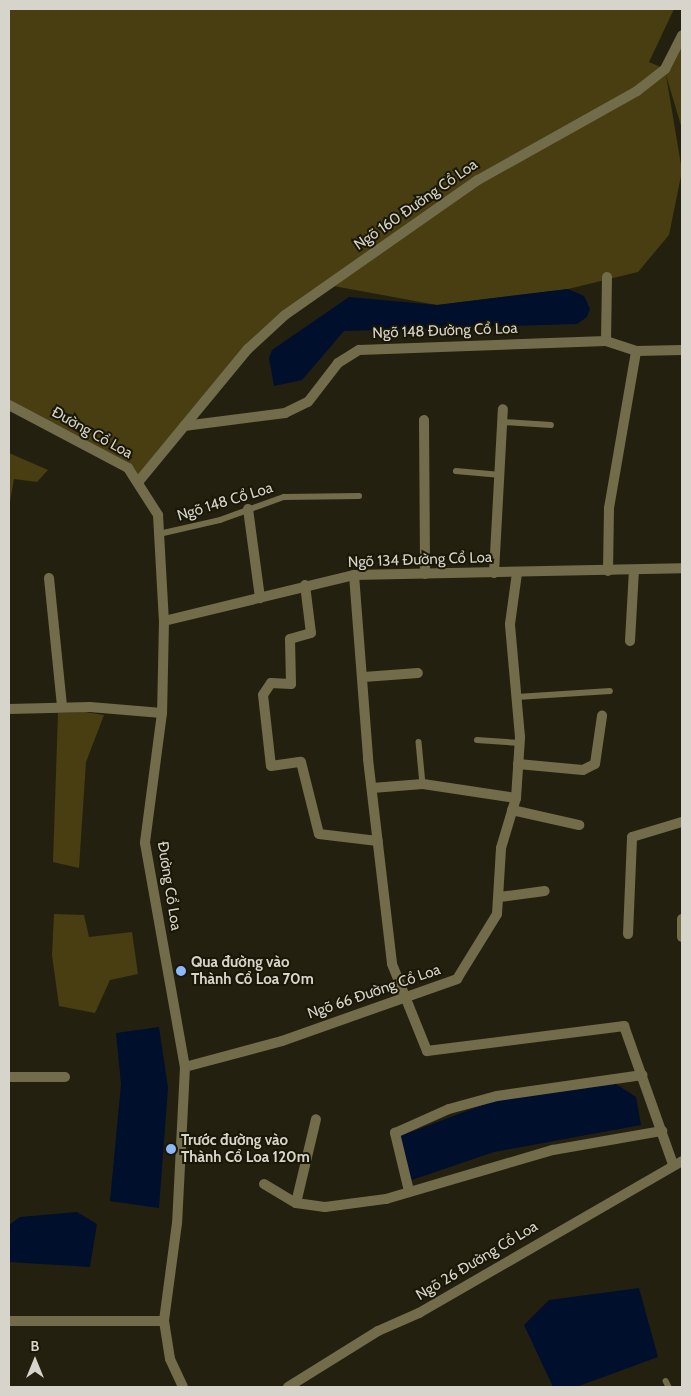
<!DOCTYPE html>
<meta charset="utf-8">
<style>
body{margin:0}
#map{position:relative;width:691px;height:1396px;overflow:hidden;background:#242010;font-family:Cabin,sans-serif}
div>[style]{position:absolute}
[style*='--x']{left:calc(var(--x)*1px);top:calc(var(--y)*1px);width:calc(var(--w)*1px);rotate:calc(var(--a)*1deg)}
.green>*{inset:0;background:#483e11}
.water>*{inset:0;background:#000f2c}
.service>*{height:5.5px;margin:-2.75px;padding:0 2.75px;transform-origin:2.75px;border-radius:2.75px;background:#736c4b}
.minor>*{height:10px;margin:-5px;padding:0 5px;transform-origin:5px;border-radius:5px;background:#736c4b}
.tertiary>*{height:10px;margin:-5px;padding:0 5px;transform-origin:5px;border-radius:5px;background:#736c4b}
.dots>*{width:14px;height:14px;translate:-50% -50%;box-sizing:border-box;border:2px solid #1a1707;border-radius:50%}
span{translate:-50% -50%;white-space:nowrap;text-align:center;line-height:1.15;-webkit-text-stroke:4px #1a1707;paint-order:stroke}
.street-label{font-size:15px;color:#d7d5cb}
.poi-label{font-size:15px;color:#d7d5cb;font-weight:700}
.left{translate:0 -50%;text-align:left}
.frame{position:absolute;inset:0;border:10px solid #d7d5cb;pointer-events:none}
.north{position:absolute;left:10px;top:1336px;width:50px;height:50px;-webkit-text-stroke:4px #1a1707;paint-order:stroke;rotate:0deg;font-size:14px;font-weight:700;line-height:20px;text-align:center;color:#d7d5cb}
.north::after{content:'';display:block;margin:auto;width:18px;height:22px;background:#d7d5cb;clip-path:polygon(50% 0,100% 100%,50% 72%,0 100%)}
</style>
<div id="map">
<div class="green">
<div style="clip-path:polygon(9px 9px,674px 9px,649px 62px,665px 69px,682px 35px,682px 129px,666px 75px,682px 171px,669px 235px,638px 272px,568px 289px,437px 305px,328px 285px,248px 349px,139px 481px,128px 468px,9px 405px)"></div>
<div style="clip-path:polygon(9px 453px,48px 470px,37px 482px,14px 479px,10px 502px)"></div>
<div style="clip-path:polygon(85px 712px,104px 715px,86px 762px,79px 868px,53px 862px,58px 713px)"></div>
<div style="clip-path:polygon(54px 914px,84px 915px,89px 937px,132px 932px,138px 974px,110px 980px,95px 1013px,59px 1006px,52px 955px)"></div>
</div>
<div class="water">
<div style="clip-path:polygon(568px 289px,584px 296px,590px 309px,587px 317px,577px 324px,344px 331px,302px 380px,274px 386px,269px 358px,272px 350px,349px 297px,437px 305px)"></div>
<div style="clip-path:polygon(159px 1027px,168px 1088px,159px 1208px,110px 1201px,121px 1084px,116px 1033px)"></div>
<div style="clip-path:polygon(616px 1084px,636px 1097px,641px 1125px,494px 1152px,409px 1181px,400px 1136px,504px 1097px)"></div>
<div style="clip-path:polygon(77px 1212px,97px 1224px,90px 1267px,9px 1262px,9px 1225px,20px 1217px)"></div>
<div style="clip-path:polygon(639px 1288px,658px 1357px,576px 1387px,553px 1387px,524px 1325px,549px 1300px)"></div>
</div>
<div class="service">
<div style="--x:503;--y:422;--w:48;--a:3.6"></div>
<div style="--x:456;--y:471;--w:45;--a:5.1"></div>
<div style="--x:159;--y:534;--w:63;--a:-12.9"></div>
<div style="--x:220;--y:520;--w:68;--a:-19.8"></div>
<div style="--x:284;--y:497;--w:75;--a:-0.8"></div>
<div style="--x:517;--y:697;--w:93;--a:-3.7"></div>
<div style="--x:477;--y:740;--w:43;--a:4"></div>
<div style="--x:419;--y:742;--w:42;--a:84.6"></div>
<div style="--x:666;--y:1381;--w:7;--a:63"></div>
</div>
<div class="minor">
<div style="--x:606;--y:341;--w:64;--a:-89.1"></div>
<div style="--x:424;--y:420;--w:154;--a:89.6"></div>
<div style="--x:184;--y:426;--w:102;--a:-7.3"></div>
<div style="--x:285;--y:413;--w:25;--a:-26"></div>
<div style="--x:308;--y:402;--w:49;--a:-52.4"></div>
<div style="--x:338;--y:363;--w:25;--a:-32"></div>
<div style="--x:359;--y:350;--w:247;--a:-2.1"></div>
<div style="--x:606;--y:341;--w:32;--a:18"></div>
<div style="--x:636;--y:351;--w:46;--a:-1.2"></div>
<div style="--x:139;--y:481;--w:171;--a:-50.5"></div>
<div style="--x:248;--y:349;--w:50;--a:-42.6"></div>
<div style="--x:285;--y:315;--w:236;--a:-35"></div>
<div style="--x:478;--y:180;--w:182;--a:-29.2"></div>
<div style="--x:637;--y:91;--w:36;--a:-38"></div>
<div style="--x:665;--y:69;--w:38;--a:-63"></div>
<div style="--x:248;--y:509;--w:90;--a:82.3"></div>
<div style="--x:608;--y:571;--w:63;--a:-89.1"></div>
<div style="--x:609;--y:508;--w:159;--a:-80.2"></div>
<div style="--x:494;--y:573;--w:164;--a:-86.9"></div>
<div style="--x:354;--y:575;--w:185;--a:85.6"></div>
<div style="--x:368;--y:759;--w:206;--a:83.3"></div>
<div style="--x:392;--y:964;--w:94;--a:68.1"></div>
<div style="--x:427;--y:1051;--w:199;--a:-7.2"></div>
<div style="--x:624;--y:1026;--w:146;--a:70.5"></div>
<div style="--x:49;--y:578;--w:130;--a:84.2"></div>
<div style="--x:305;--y:585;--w:48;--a:82.9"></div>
<div style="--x:311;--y:633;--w:22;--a:164"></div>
<div style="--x:290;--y:639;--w:45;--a:88.7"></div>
<div style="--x:291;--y:684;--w:20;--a:-177"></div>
<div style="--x:271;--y:683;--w:14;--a:124"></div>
<div style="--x:263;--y:695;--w:71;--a:83.6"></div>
<div style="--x:271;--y:766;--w:30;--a:-8"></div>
<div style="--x:301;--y:762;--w:74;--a:76"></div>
<div style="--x:319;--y:834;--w:59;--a:6.8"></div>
<div style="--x:164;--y:621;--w:195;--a:-13.6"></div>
<div style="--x:354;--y:575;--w:328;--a:-1.2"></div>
<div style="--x:630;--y:641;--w:71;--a:-86.8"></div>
<div style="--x:364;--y:677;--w:54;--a:-4.2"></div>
<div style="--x:9;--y:709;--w:81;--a:-1.4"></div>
<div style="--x:90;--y:707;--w:72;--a:4.8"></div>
<div style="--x:518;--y:764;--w:65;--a:5.3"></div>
<div style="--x:583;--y:770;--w:13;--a:-27"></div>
<div style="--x:595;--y:764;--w:49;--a:-81.7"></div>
<div style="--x:372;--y:788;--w:51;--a:-4.5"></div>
<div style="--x:423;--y:784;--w:94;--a:8.6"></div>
<div style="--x:512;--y:810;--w:69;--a:12.6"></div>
<div style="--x:500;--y:897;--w:45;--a:-7.6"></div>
<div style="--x:682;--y:919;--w:18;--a:90"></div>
<div style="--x:628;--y:934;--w:97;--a:-87.6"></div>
<div style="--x:632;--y:837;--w:52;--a:-16.7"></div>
<div style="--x:185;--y:1067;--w:100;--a:-15"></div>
<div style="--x:282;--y:1041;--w:186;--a:-19.5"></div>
<div style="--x:457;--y:979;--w:76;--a:-58.4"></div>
<div style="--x:497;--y:914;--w:66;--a:-86.5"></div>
<div style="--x:501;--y:848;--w:52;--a:-73.3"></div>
<div style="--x:516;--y:798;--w:61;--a:-86.2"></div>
<div style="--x:520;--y:737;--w:113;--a:-95.1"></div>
<div style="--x:510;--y:624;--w:51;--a:-82.2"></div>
<div style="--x:9;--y:1077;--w:56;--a:0"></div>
<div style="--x:264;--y:1184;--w:37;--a:31"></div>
<div style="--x:296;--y:1203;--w:29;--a:8"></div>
<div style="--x:325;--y:1207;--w:62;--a:-7.5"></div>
<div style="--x:386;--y:1199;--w:174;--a:-16.4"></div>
<div style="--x:553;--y:1150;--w:111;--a:-9.9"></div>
<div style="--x:409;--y:1191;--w:60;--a:-103.6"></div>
<div style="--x:395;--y:1133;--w:59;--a:-24"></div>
<div style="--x:449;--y:1109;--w:50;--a:-15.2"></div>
<div style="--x:497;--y:1096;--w:147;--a:-8.2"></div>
<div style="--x:296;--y:1203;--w:86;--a:-76.6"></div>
<div style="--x:288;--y:1387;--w:106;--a:-31.9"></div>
<div style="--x:378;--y:1331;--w:45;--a:-23.7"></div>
<div style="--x:419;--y:1313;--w:304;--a:-30"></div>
</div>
<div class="tertiary">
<div style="--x:9;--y:405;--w:135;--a:27.9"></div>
<div style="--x:128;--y:468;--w:56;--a:57.4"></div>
<div style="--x:158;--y:515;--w:106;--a:86.8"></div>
<div style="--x:164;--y:621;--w:92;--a:91.2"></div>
<div style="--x:162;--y:713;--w:131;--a:97.5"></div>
<div style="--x:145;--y:843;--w:228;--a:79.9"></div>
<div style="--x:185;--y:1067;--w:156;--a:92.9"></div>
<div style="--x:177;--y:1223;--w:99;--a:97.6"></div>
<div style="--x:164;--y:1321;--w:38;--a:81"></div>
<div style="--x:170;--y:1359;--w:31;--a:65"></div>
<div style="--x:9;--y:1321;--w:155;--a:0"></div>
</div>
<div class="dots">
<div style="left:181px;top:971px;background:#8cb9fc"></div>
<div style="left:171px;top:1149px;background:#8cb9fc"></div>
</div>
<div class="street-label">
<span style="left:416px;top:205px;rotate:-35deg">Ngõ 160 Đường Cổ Loa</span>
<span style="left:445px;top:331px;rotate:-2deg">Ngõ 148 Đường Cổ Loa</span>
<span style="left:92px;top:433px;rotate:29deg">Đường Cổ Loa</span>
<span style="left:225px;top:502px;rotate:-17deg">Ngõ 148 Cổ Loa</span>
<span style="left:420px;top:560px;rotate:-2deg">Ngõ 134 Đường Cổ Loa</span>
<span style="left:169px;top:886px;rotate:81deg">Đường Cổ Loa</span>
<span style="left:374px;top:992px;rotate:-19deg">Ngõ 66 Đường Cổ Loa</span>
<span style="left:477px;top:1261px;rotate:-31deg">Ngõ 26 Đường Cổ Loa</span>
</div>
<div class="poi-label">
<span class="left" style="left:191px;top:971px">Qua đường vào<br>Thành Cổ Loa 70m</span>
<span class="left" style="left:181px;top:1149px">Trước đường vào<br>Thành Cổ Loa 120m</span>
</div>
<div class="frame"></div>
<div class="north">B</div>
</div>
